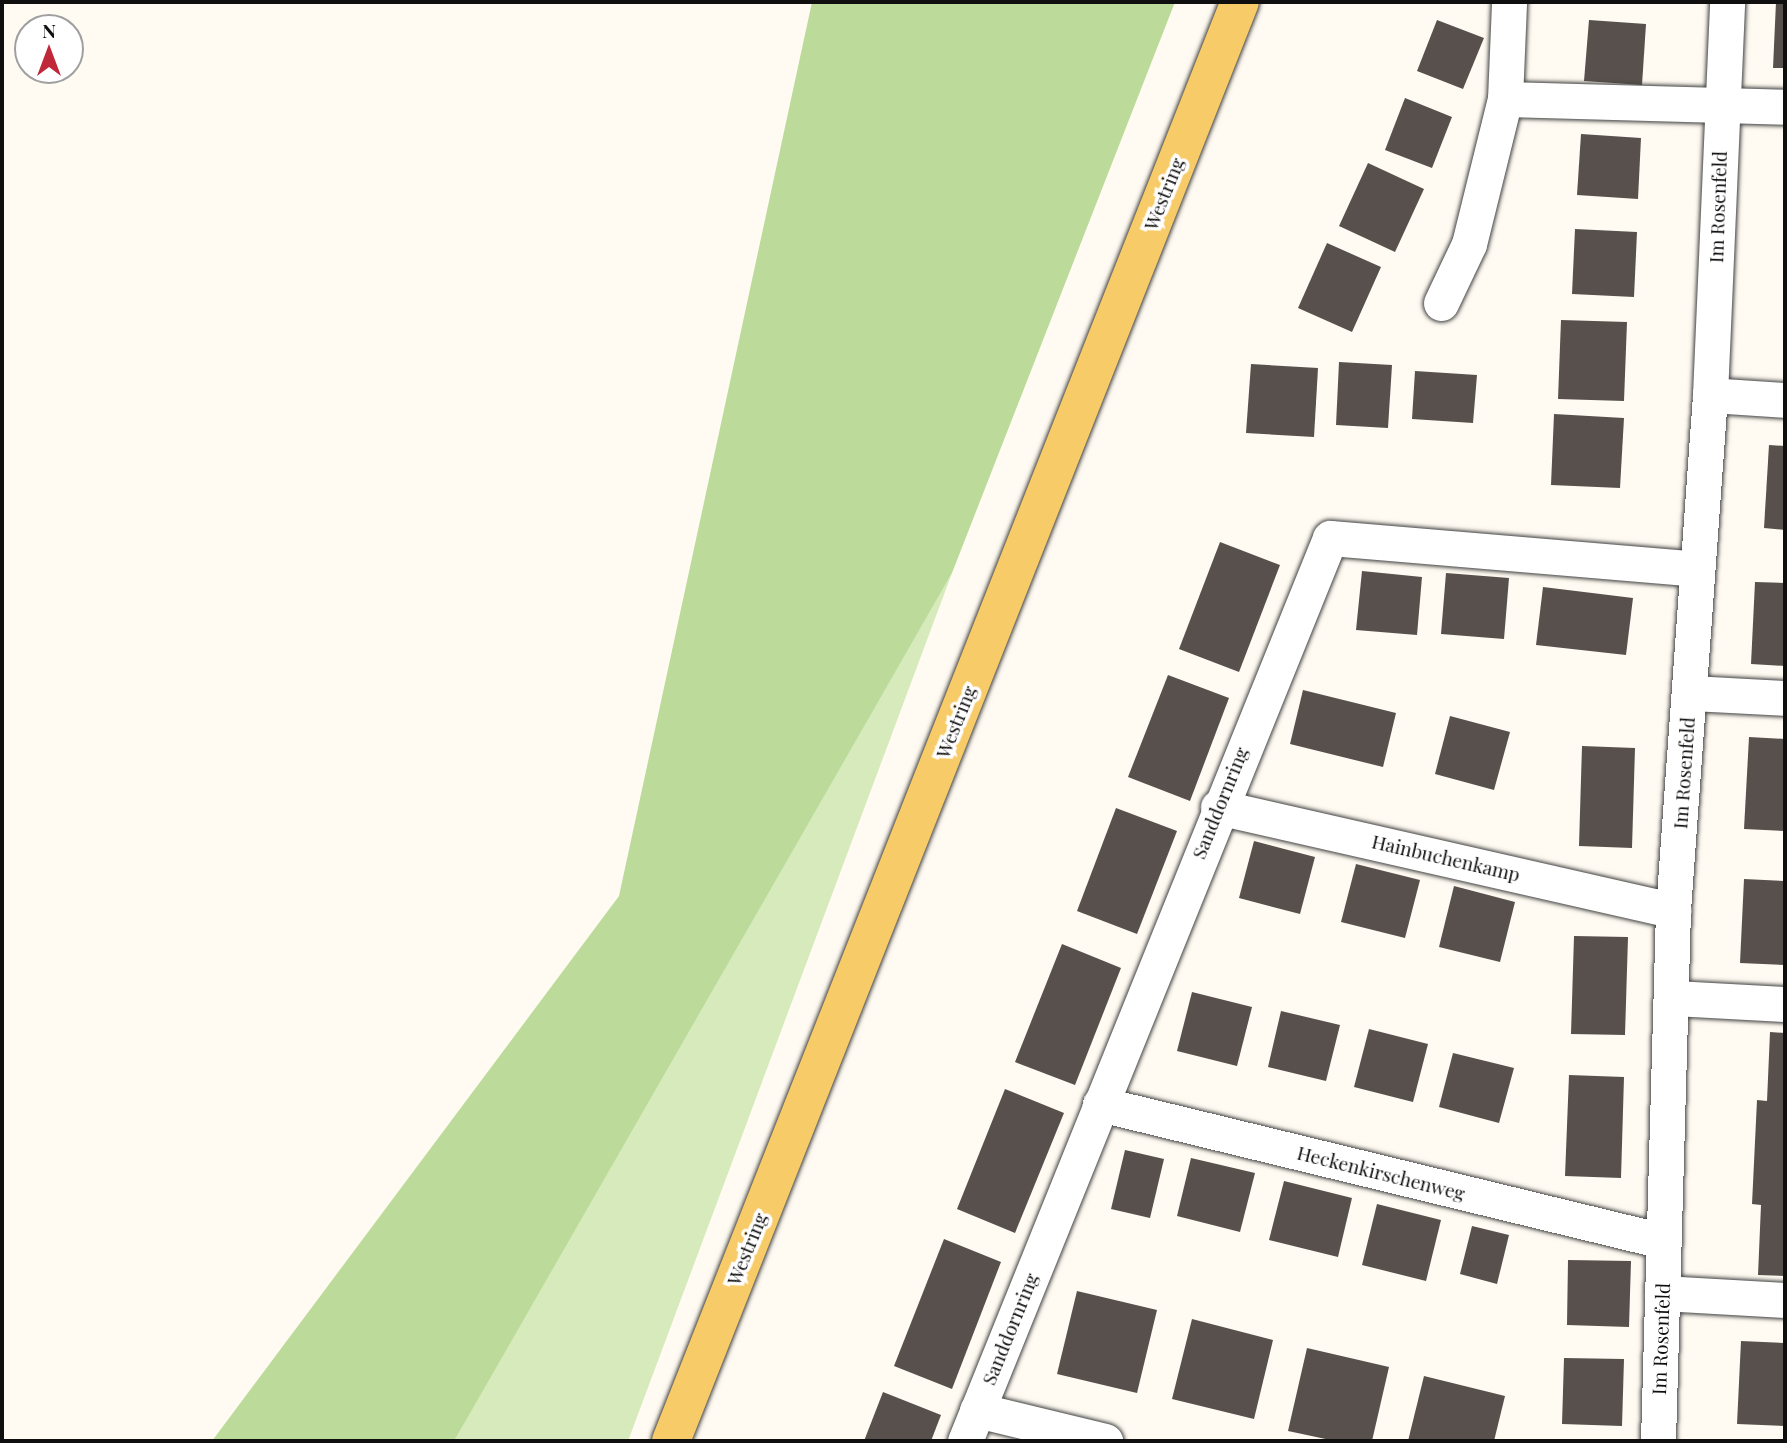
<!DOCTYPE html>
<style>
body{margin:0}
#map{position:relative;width:1787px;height:1443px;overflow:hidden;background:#fffbf2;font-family:"Playfair Display",serif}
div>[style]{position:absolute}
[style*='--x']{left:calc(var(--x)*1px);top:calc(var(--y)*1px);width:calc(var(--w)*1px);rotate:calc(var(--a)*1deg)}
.green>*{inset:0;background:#d7eabb}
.forest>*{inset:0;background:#bcdb9a}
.building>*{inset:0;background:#58504c}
.roads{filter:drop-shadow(0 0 2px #424242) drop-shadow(0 0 2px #424242)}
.street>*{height:35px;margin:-17.5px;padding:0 17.5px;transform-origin:17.5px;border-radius:17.5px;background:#fff}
.primary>*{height:38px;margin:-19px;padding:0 19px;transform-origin:19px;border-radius:19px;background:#f8cb69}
span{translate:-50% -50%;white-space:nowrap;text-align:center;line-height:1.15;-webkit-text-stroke:7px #fff;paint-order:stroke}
.street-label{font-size:19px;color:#0f0f0f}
.frame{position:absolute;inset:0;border:4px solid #0f0f0f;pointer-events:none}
.north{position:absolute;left:14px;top:14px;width:70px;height:70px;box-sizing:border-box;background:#fff;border:2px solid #9f9f9f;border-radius:50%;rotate:0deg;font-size:19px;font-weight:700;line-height:28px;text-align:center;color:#0f0f0f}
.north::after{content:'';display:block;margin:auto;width:24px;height:32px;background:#c02739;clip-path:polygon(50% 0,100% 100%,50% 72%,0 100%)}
</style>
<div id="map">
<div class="green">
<div style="clip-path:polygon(952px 573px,628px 1441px,454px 1441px,519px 1323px)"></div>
</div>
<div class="forest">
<div style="clip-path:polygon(812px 2px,1175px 2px,952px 573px,454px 1441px,212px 1441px,619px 896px)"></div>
</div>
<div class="building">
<div style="clip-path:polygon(1776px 2px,1785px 2px,1785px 68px,1773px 68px)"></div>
<div style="clip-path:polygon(1437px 20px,1484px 38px,1463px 89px,1417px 71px)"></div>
<div style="clip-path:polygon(1589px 20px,1646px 24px,1642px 85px,1584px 81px)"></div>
<div style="clip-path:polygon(1405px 98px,1452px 117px,1432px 168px,1385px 150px)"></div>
<div style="clip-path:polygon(1581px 134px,1641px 138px,1638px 199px,1577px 195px)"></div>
<div style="clip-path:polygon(1368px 163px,1424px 189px,1395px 252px,1339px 226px)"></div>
<div style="clip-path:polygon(1575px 229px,1637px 232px,1634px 297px,1572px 294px)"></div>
<div style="clip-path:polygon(1327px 243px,1381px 267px,1352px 332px,1298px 308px)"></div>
<div style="clip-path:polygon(1561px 320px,1627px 322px,1624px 401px,1558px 399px)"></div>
<div style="clip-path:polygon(1339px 362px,1392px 365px,1388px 428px,1336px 425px)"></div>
<div style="clip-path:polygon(1251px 364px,1318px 368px,1314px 437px,1246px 433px)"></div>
<div style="clip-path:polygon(1415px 371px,1477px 375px,1473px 423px,1412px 419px)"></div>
<div style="clip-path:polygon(1554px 414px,1624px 418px,1620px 488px,1551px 485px)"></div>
<div style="clip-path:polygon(1769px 445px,1785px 446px,1785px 530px,1764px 528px)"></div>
<div style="clip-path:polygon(1220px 542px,1280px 565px,1239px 672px,1179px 649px)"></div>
<div style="clip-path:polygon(1362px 571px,1422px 577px,1417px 635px,1356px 630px)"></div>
<div style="clip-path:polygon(1446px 573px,1509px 578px,1504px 639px,1441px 634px)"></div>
<div style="clip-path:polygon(1755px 582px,1785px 583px,1785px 666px,1751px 664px)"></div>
<div style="clip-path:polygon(1543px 587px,1633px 598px,1626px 655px,1536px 645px)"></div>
<div style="clip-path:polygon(1168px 675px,1229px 698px,1190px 801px,1128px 777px)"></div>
<div style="clip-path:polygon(1303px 690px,1396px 713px,1383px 767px,1290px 744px)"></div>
<div style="clip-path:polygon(1450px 716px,1510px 732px,1494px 790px,1435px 774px)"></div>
<div style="clip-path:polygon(1749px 737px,1785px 739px,1785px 831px,1744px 829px)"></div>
<div style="clip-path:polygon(1582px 746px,1635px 748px,1632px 848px,1579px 846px)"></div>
<div style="clip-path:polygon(1116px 808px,1177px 831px,1137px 934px,1077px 911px)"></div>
<div style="clip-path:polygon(1254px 841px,1315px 857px,1300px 914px,1239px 898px)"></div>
<div style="clip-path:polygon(1356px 864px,1420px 880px,1405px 938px,1341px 922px)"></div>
<div style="clip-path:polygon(1744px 879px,1785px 881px,1785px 965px,1740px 963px)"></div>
<div style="clip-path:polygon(1454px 886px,1515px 902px,1500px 962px,1439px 947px)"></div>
<div style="clip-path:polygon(1574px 936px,1628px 937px,1625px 1035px,1571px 1034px)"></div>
<div style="clip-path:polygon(1062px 944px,1121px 968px,1075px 1085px,1015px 1062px)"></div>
<div style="clip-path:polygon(1192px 992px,1252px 1007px,1237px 1066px,1177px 1051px)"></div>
<div style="clip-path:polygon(1281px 1011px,1340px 1025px,1326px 1081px,1268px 1067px)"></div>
<div style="clip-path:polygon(1369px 1029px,1428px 1044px,1413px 1102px,1354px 1087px)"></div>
<div style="clip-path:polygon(1770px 1032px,1785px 1033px,1785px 1276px,1758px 1275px,1761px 1205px,1752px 1204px,1757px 1100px,1767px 1101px)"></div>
<div style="clip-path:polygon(1453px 1053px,1514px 1068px,1499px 1123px,1439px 1107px)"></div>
<div style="clip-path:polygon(1569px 1075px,1624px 1077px,1621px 1178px,1565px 1176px)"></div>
<div style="clip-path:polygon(1005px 1089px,1064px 1113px,1015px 1233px,957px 1209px)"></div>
<div style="clip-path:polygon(1125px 1150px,1164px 1159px,1150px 1218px,1111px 1209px)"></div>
<div style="clip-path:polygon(1191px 1158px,1255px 1173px,1240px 1232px,1177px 1216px)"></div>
<div style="clip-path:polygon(1284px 1181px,1352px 1198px,1338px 1257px,1269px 1240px)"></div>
<div style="clip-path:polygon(1377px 1204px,1441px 1220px,1426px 1281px,1362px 1265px)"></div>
<div style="clip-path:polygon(1472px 1226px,1509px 1235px,1497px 1284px,1460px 1274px)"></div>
<div style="clip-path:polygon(944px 1239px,1001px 1262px,952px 1389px,894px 1366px)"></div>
<div style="clip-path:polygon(1568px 1260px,1631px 1261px,1629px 1327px,1567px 1325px)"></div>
<div style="clip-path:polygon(1077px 1291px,1157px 1310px,1137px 1393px,1057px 1374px)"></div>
<div style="clip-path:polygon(1192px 1319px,1273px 1340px,1254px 1419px,1172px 1399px)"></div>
<div style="clip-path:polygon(1741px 1341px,1785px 1343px,1785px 1426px,1737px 1424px)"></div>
<div style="clip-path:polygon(1307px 1348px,1389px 1367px,1372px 1441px,1335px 1441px,1288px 1431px)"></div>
<div style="clip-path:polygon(1564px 1358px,1624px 1359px,1622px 1426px,1562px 1424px)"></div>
<div style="clip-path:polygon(1424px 1376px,1505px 1396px,1494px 1441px,1408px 1441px)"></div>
<div style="clip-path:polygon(883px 1392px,941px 1415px,931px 1441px,864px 1441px)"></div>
</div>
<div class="roads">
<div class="street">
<div style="--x:1505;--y:99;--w:97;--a:-87.6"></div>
<div style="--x:1441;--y:303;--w:65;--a:-64.6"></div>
<div style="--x:1469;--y:244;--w:149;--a:-76.1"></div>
<div style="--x:1505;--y:99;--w:280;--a:1.6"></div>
<div style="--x:1710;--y:395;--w:75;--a:3.8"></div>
<div style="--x:1690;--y:693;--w:95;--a:3"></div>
<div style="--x:1218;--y:807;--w:467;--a:12.8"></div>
<div style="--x:1673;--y:998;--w:112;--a:3.1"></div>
<div style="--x:1100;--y:1104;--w:579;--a:13.68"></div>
<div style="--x:1662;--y:1293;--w:123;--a:3.3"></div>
<div style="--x:977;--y:1410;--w:132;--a:13.6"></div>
<div style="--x:965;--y:1441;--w:974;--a:-67.99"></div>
<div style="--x:1330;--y:538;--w:368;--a:4.8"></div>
<div style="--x:1658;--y:1441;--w:531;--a:-88.38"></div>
<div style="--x:1673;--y:910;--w:516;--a:-85.89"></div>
<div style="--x:1710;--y:395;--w:393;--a:-87.5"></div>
</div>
<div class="primary">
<div style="--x:671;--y:1441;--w:1547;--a:-68.43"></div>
</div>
</div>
<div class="street-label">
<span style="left:1164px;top:194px;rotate:-68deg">Westring</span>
<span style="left:1718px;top:207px;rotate:-88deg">Im Rosenfeld</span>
<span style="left:956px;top:722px;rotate:-68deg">Westring</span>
<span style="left:1684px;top:773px;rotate:-86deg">Im Rosenfeld</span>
<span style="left:1220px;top:803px;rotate:-68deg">Sanddornring</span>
<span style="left:1446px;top:858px;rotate:13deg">Hainbuchenkamp</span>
<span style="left:1381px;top:1173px;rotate:14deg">Heckenkirschenweg</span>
<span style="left:747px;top:1249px;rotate:-68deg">Westring</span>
<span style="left:1010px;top:1329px;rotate:-68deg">Sanddornring</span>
<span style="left:1661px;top:1339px;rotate:-88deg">Im Rosenfeld</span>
</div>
<div class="frame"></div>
<div class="north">N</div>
</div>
